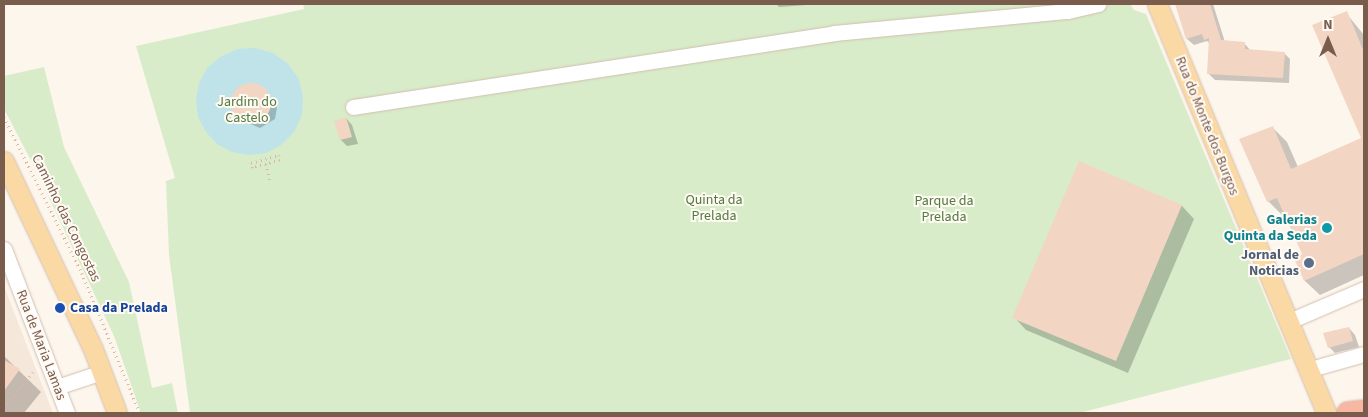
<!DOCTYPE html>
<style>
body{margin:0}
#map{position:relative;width:1368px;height:417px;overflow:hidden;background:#fdf6ec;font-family:"Source Sans 3",sans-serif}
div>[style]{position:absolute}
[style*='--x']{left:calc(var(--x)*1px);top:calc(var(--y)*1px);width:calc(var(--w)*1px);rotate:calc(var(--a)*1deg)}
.residential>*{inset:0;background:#f5e8da}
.green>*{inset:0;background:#d8ecc9}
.water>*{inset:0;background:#bfe3e8}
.shadow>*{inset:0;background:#0003}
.building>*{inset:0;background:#f3d5c3}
.round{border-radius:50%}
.path>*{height:2.5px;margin-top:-1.25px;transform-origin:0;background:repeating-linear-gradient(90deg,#d9b8a5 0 1px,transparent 0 5px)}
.roads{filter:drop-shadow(0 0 1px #d1beb0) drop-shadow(0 0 1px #d1beb0)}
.minor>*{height:15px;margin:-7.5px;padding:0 7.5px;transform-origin:7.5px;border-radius:7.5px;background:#fff}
.major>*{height:19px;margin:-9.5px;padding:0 9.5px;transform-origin:9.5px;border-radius:9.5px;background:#fbd9a5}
.highway>*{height:22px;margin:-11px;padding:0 11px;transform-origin:11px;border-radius:11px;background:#f7b7a3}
.dots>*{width:14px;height:14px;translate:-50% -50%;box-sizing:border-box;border:2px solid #fffaf3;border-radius:50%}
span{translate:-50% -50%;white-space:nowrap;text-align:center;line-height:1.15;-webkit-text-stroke:4px #fffaf3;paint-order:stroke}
.park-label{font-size:14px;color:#537a41}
.street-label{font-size:14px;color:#7a5c4d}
.culture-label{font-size:14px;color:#0d838f;font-weight:700}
.right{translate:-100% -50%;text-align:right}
.service-label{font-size:14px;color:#4e5e75;font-weight:700}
.transit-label{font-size:14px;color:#164399;font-weight:700}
.left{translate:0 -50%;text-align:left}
.frame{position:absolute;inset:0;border:5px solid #7a5c4d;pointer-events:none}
.north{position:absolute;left:1303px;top:15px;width:50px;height:50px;-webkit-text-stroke:4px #fffaf3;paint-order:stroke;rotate:0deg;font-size:14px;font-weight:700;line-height:20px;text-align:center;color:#7a5c4d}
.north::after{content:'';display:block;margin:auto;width:18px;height:22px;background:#7a5c4d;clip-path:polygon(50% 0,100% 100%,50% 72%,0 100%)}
</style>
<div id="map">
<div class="residential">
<div style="clip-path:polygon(4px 286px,53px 413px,4px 413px)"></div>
</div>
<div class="green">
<div style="clip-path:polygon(303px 4px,1130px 4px,1134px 10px,1146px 14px,1291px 359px,1079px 413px,190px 413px,169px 255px,166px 181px,175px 178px,136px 46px,304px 9px)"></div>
<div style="clip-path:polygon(44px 67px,64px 147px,129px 282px,152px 388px,172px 383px,178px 413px,141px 413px,114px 336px,36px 170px,4px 109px,4px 76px)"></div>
</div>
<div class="water">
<div style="clip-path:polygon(evenodd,255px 48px,273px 53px,288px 64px,299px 79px,303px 97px,302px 115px,294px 132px,281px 145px,266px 153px,249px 155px,232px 152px,217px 144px,206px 132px,198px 117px,196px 100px,199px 83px,207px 68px,220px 57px,237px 49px,255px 48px,252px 83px,265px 88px,271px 99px,269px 112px,253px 122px,236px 115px,232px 103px,240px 87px,252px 83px)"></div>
</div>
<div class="shadow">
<div style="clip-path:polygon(776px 4px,821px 4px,779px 7px)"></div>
<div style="clip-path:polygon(1176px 4px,1213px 4px,1225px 42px,1244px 43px,1251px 51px,1284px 53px,1290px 59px,1289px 83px,1215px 80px,1208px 73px,1210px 44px,1207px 41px,1194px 45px,1187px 39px)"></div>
<div style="clip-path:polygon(1346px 13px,1364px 35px,1364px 275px,1320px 295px,1305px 281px,1295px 258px,1304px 255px,1286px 214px,1283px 216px,1268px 201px,1273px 128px,1287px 142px,1298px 167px,1362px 139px)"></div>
<div style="clip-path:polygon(252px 84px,264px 89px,277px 107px,275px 119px,260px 128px,244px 121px,233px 103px,241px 88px)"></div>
<div style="clip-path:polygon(346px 118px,352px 125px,358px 144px,347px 146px,341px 140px,336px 121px)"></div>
<div style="clip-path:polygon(1079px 163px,1182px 206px,1194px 219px,1128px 373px,1026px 330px,1014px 317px)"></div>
<div style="clip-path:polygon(1349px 328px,1355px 335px,1359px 347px,1335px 353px,1329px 347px)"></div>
<div style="clip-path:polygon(4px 356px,41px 392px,24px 413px,4px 413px)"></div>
</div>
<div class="building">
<div style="clip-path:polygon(1175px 4px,1210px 4px,1221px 40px,1245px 42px,1245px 49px,1285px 52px,1283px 78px,1207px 74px,1209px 38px,1204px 40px,1202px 34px,1186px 39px)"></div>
<div style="clip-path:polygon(1347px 11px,1364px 52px,1364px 254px,1304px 281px,1294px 258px,1302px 254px,1277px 198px,1267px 202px,1239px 139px,1273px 126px,1291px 169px,1361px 138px,1312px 25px)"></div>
<div class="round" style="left:231px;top:83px;width:40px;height:40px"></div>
<div style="clip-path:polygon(346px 117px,352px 137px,340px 140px,334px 121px)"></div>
<div style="clip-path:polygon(1079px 161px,1182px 205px,1116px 361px,1012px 318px)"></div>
<div style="clip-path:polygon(1349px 327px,1353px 341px,1328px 348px,1323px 333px)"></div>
<div style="clip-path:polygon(4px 360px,20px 369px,4px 391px)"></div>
</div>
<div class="path">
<div style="--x:4;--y:117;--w:174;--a:63.4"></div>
<div style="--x:82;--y:273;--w:152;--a:67.5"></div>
<div style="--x:266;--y:164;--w:15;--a:164"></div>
<div style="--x:252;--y:168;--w:5;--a:-101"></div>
<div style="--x:251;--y:163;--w:29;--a:-16"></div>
<div style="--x:279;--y:155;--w:5;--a:79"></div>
<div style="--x:280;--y:160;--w:15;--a:164"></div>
<div style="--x:266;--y:164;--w:16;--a:76"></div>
<div style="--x:4;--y:408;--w:49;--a:-50.8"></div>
</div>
<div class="roads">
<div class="minor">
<div style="--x:353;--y:107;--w:487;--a:-8.7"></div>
<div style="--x:834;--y:33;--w:235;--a:-5.4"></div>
<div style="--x:1068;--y:11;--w:31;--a:-13"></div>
<div style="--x:4;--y:249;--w:176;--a:69"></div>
<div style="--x:1287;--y:322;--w:84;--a:-23.2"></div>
<div style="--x:1307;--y:370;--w:59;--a:-15.7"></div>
<div style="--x:57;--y:387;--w:47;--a:-18.4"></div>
</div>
<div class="major">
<div style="--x:1157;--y:4;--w:443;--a:67.5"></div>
<div style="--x:4;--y:161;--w:208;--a:64.7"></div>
<div style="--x:93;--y:349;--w:68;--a:69.4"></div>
</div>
<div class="highway">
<div style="--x:1348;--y:413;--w:16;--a:-7"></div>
</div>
</div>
<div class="dots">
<div style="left:1327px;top:228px;background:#0f9aa8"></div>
<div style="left:1309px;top:263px;background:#5c6f8a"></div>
<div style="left:60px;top:308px;background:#1a4fb4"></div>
</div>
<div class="park-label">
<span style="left:247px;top:110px">Jardim do<br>Castelo</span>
<span style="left:714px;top:208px">Quinta da<br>Prelada</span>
<span style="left:944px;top:209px">Parque da<br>Prelada</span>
</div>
<div class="street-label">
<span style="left:1207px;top:126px;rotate:68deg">Rua do Monte dos Burgos</span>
<span style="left:66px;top:218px;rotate:64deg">Caminho das Congostas</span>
<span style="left:41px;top:345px;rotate:69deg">Rua de Maria Lamas</span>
</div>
<div class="culture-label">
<span class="right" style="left:1317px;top:228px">Galerias<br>Quinta da Seda</span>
</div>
<div class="service-label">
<span class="right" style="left:1299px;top:263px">Jornal de<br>Noticias</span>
</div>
<div class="transit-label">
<span class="left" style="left:70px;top:308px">Casa da Prelada</span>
</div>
<div class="frame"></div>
<div class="north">N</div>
</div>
